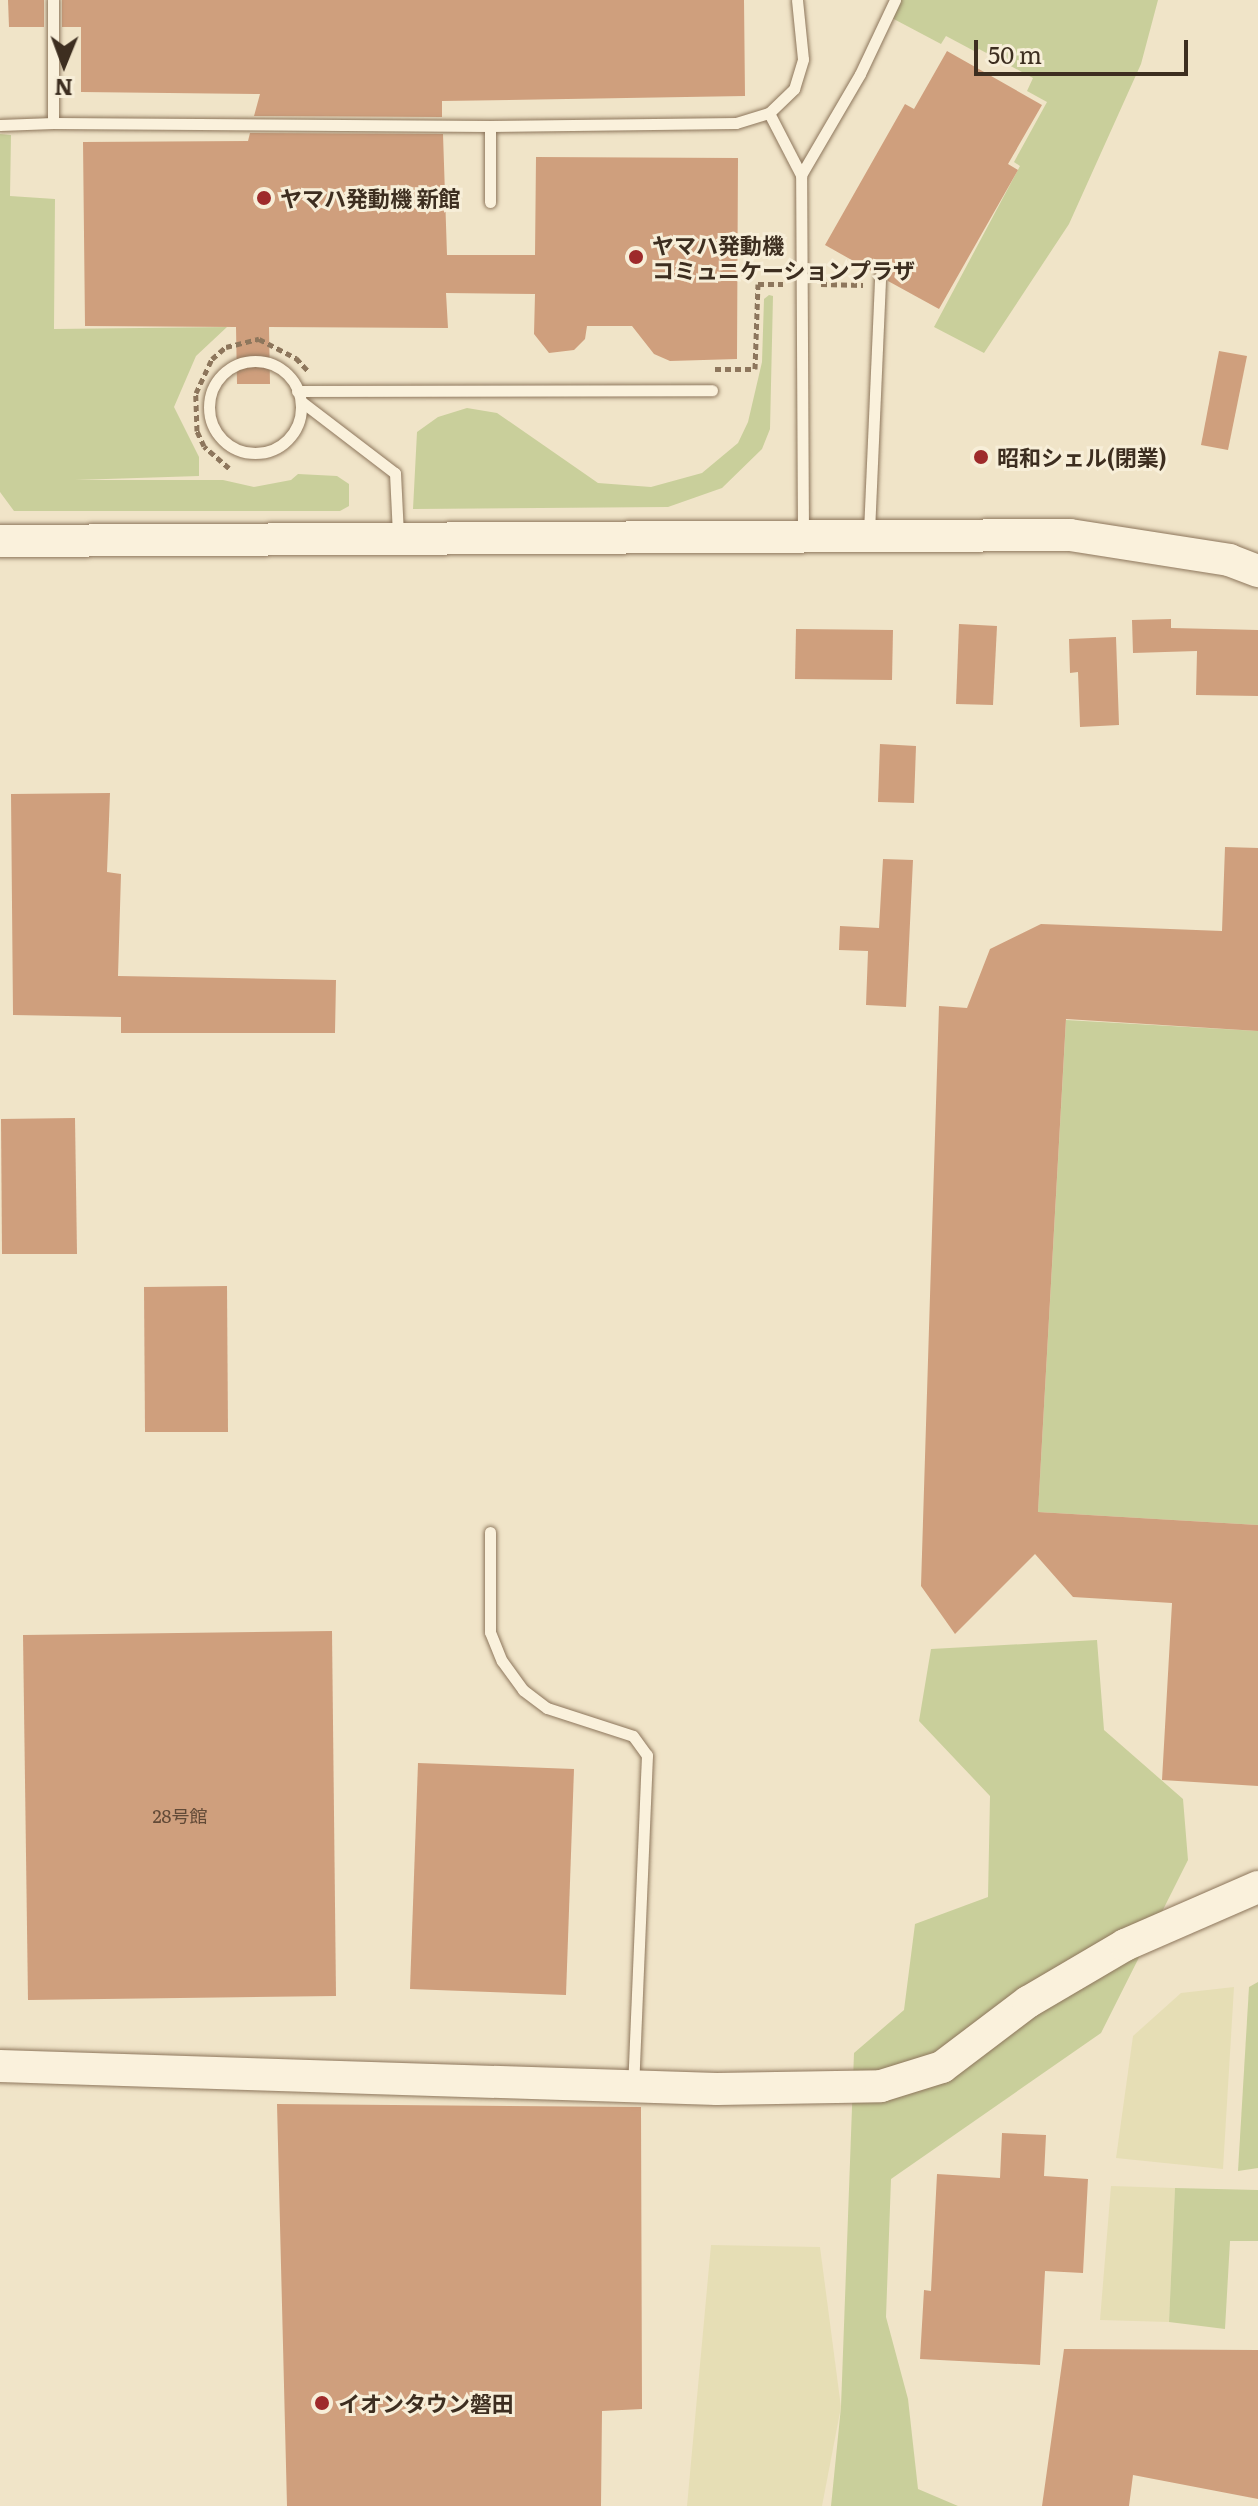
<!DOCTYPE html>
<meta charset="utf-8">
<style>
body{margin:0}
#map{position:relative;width:1258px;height:2506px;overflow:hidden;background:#f0e4c8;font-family:Literata,"Noto Sans JP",serif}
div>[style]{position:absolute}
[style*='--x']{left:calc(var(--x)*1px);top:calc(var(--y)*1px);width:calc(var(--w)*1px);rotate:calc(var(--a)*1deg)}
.farmland>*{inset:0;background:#e6deb5}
.green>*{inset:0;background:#c9cf9b}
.building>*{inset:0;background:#cf9f7d}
.path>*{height:5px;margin-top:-2.5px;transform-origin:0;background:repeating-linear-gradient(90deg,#8d765c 0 6px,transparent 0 10px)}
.roads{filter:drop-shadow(0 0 2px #8d765c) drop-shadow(0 0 2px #8d765c)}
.lane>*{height:11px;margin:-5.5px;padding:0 5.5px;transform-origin:5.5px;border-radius:5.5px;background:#faf1dc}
.lane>.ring{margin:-5.5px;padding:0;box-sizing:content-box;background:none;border:11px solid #faf1dc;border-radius:50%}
.secondary>*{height:32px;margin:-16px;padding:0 16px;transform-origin:16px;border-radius:16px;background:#faf1dc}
.dots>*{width:22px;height:22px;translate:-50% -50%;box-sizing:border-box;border:4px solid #f7eed8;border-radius:50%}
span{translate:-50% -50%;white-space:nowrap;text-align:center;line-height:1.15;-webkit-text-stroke:6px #f7eed8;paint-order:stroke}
.number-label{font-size:18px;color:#624a37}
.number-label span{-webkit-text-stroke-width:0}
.poi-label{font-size:22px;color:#3d2e20;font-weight:700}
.left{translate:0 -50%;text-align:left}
.north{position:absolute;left:24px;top:24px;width:80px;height:80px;-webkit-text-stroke:6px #f7eed8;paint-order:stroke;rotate:181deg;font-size:22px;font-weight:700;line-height:32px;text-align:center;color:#3d2e20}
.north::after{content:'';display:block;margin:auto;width:28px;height:36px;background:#3d2e20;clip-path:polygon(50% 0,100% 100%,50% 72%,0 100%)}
.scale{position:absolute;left:974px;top:40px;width:214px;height:36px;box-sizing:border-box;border:4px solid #3d2e20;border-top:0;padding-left:10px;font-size:24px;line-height:28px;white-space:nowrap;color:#3d2e20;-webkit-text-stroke:6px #f7eed8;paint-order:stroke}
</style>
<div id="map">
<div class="farmland">
<div style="clip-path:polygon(1234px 1987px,1223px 2169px,1116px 2158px,1133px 2036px,1181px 1993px)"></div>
<div style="clip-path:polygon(1111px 2186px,1175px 2188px,1169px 2322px,1100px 2320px)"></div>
<div style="clip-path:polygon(711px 2245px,820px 2247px,841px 2407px,822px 2506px,687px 2506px)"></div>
</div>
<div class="green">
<div style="clip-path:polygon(899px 0,1158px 0,1141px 64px,1069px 224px,984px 353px,934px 327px,1020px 166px,1014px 162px,1047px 102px,1027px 91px,1033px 78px,979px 49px,976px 52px,946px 36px,941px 44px,890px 17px)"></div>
<div style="clip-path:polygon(0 134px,11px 135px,10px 196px,55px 199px,54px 329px,227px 327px,196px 356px,174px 407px,199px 457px,199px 476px,75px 480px,223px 480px,254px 487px,291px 480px,298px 474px,337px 476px,349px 484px,349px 506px,340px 511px,14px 511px,0 492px)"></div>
<div style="clip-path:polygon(769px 295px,773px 296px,770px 429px,762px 449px,722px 488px,668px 507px,413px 509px,417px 432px,438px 417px,467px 408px,497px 413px,598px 483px,651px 487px,702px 473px,738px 443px,748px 422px,762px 362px,764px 299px)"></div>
<div style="clip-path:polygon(1066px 1020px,1258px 1031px,1258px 1525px,1038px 1512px)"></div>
<div style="clip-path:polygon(1097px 1640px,1104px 1730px,1183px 1799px,1188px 1860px,1101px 2033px,891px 2179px,886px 2317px,908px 2399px,918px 2489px,958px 2506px,831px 2506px,841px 2407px,854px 2053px,904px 2010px,915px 1924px,988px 1897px,990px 1796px,919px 1721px,931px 1649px)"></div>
<div style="clip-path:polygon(1258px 1982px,1258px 2168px,1238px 2171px,1249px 1987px)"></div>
<div style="clip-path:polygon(1175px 2188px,1258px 2190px,1258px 2241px,1230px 2241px,1225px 2329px,1169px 2322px)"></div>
</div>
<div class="building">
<div style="clip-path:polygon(8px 0,44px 0,44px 27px,9px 27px)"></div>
<div style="clip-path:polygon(62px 0,744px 0,745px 96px,442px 101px,442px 117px,254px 116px,260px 94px,81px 92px,81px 27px,62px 27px)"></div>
<div style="clip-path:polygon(947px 51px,1042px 105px,1008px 164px,1018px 170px,939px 309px,888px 281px,884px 268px,873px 272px,825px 245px,905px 104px,914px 109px)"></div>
<div style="clip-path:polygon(250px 133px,443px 134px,447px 255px,535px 255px,536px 157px,738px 158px,737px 359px,670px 361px,654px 354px,632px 326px,587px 326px,585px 339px,574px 350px,549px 353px,534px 334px,535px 294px,446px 293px,448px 328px,269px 327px,270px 384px,237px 384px,236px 327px,85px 326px,83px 142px,248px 141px)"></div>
<div style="clip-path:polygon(1219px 351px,1247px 356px,1228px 450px,1201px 445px)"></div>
<div style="clip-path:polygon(1171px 619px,1171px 628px,1258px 630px,1258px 696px,1196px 695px,1197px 651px,1133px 653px,1132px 620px)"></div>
<div style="clip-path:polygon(959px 624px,997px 626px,993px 705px,956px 704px)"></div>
<div style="clip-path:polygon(796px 629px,893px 630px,892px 680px,795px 679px)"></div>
<div style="clip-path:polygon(1116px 637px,1119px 725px,1080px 727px,1078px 672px,1070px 673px,1069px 639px)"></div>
<div style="clip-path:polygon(880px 744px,916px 746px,914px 803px,878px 802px)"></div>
<div style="clip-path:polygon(110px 793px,107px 872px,121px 874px,118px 976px,336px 980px,335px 1033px,121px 1033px,121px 1017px,13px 1015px,11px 794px)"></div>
<div style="clip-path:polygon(1225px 847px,1258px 848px,1258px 1031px,1066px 1019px,1038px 1512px,1258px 1525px,1258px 1786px,1162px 1780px,1172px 1603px,1073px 1597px,1035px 1554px,955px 1634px,921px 1586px,939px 1006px,967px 1008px,990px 949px,1041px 924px,1222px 931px)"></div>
<div style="clip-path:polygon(883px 859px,913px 860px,906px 1007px,866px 1005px,868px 951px,839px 950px,840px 926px,879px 928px)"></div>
<div style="clip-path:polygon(75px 1118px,77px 1254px,2px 1254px,1px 1119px)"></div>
<div style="clip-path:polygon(227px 1286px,228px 1432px,145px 1432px,144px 1287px)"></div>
<div style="clip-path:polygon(332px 1631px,336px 1996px,28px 2000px,23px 1635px)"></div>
<div style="clip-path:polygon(418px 1763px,574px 1769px,566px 1995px,410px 1989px)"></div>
<div style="clip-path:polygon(277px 2104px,641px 2107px,642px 2409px,602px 2411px,601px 2506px,287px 2506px)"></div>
<div style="clip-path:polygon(1002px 2133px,1046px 2135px,1044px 2176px,1088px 2179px,1083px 2273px,1045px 2271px,1040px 2365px,920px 2359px,924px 2290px,931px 2291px,937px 2174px,1000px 2178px)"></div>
<div style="clip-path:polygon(1064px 2349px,1258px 2350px,1258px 2499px,1133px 2475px,1129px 2506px,1042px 2506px)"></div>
</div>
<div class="path">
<div style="--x:821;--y:284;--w:42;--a:1.4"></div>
<div style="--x:715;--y:369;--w:40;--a:0"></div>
<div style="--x:755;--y:369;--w:85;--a:-88"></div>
<div style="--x:758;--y:284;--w:25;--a:0"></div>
<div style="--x:229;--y:468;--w:33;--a:-139"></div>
<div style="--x:204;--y:446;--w:17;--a:-115"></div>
<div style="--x:197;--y:431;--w:38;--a:-92"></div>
<div style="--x:196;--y:393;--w:38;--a:-65"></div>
<div style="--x:212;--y:359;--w:18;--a:-41"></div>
<div style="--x:226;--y:347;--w:34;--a:-14"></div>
<div style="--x:259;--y:339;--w:42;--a:27.2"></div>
<div style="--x:296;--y:358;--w:19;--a:47"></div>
</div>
<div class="roads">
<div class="lane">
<div style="--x:769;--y:113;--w:70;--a:62.7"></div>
<div style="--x:53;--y:123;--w:437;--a:0.4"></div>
<div style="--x:0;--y:125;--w:53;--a:-2.2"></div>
<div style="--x:53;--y:123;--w:123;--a:-90"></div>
<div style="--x:490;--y:202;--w:76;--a:-90"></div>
<div style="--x:490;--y:126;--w:246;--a:-0.7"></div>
<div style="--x:736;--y:123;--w:34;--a:-17"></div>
<div style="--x:769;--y:113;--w:35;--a:-44"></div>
<div style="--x:794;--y:89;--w:31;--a:-73"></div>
<div style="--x:803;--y:59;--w:59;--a:-95.8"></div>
<div class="ring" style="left:209px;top:361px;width:81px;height:81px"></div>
<div style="--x:297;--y:391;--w:415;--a:-0.1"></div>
<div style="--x:302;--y:402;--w:117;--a:37.4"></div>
<div style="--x:395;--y:473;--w:62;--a:87.2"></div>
<div style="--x:869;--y:532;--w:256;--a:-87.5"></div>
<div style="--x:803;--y:533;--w:358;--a:-90.3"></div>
<div style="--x:801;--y:175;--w:117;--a:-59.7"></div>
<div style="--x:860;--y:74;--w:82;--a:-64.7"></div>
<div style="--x:490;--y:1532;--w:100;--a:90"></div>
<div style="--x:490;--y:1632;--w:31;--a:68"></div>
<div style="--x:502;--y:1661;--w:36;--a:54"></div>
<div style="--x:523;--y:1690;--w:30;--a:37"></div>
<div style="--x:547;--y:1708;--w:90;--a:18"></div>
<div style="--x:633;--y:1736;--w:24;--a:54"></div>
<div style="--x:647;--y:1755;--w:329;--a:92.4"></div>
</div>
<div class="secondary">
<div style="--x:0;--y:541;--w:1070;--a:-0.32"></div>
<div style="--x:1070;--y:535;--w:161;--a:8.9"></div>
<div style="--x:1229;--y:560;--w:31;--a:21"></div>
<div style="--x:0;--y:2066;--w:717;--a:1.84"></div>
<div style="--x:717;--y:2089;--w:164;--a:-1"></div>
<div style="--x:881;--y:2086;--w:64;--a:-17.3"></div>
<div style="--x:942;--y:2067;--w:108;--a:-37.1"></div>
<div style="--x:1028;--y:2002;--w:113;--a:-30.4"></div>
<div style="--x:1125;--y:1945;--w:145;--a:-23.6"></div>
</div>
</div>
<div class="dots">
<div style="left:264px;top:198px;background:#9e2a2b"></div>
<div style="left:636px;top:257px;background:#9e2a2b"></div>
<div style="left:981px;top:457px;background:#9e2a2b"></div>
<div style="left:322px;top:2403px;background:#9e2a2b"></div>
</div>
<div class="number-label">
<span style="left:180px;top:1816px">28号館</span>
</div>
<div class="poi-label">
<span class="left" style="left:280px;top:198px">ヤマハ発動機 新館</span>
<span class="left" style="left:652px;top:257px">ヤマハ発動機<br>コミュニケーションプラザ</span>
<span class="left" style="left:997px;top:457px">昭和シェル(閉業)</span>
<span class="left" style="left:338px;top:2403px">イオンタウン磐田</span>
</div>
<div class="north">N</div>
<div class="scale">50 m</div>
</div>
